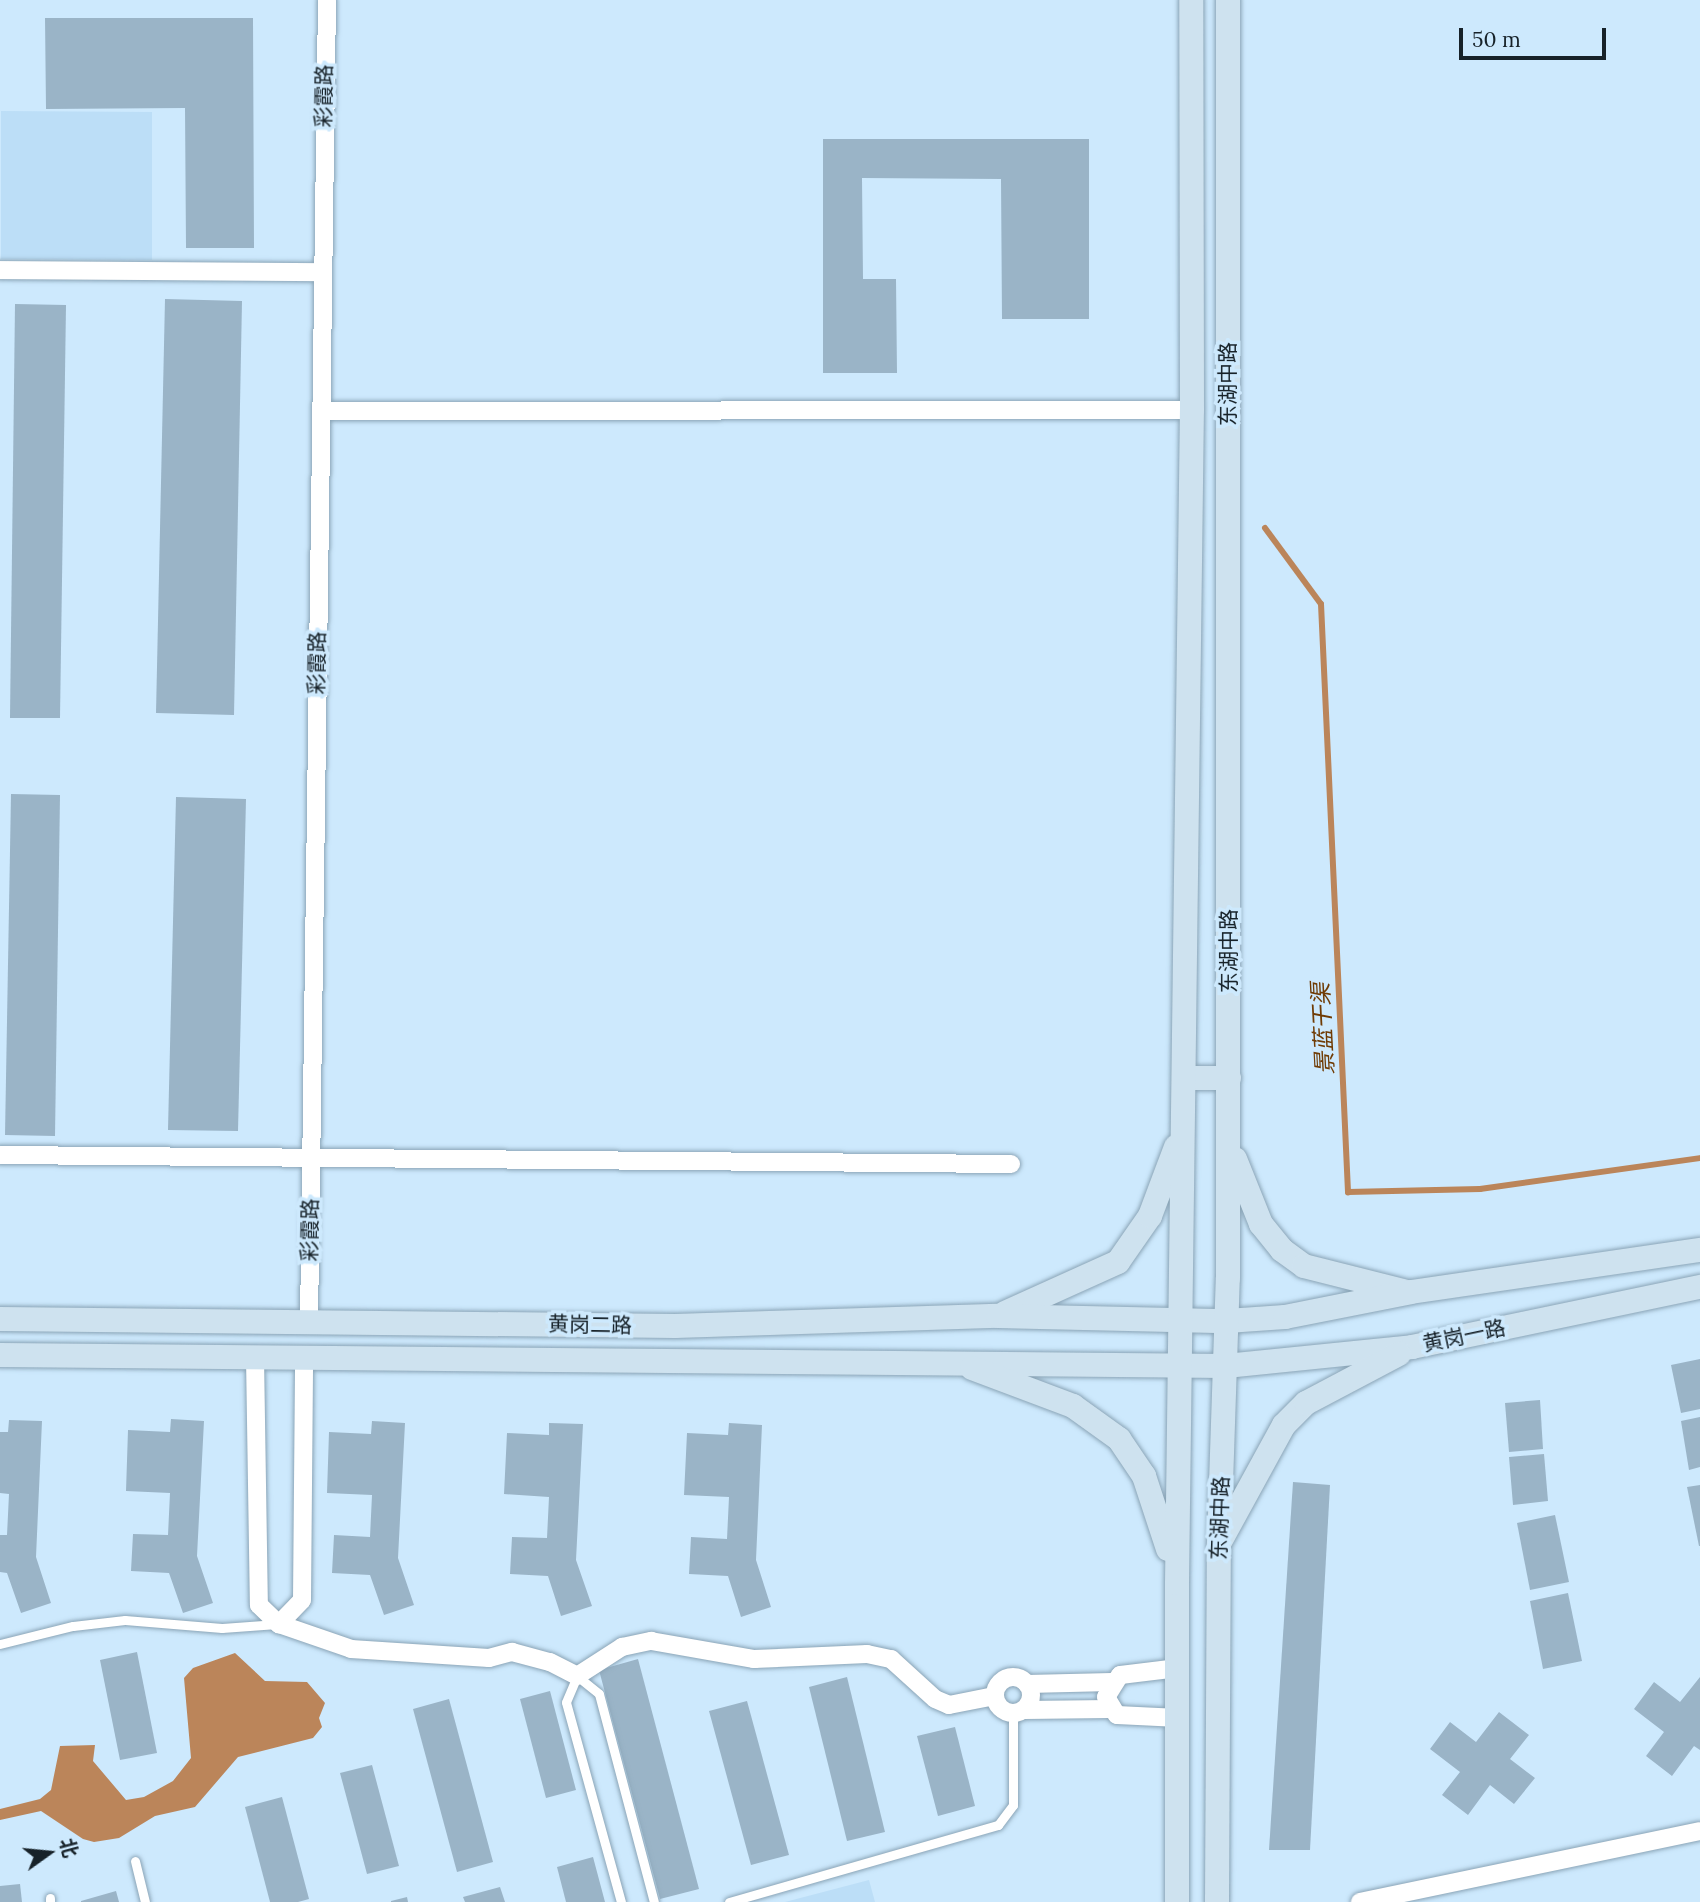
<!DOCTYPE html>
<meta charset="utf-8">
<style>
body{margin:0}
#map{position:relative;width:1700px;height:1902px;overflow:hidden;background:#cde9fd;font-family:Lora,"Noto Sans SC",serif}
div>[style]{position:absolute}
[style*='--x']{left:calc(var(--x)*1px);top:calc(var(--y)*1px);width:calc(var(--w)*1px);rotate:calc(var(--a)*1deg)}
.built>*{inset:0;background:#bcdef7}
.water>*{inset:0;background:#bb855a}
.stream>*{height:6px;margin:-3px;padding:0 3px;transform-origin:3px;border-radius:3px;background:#bb855a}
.building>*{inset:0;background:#9ab4c7}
.roads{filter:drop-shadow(0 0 2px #8aa4b6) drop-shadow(0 0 2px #8aa4b6)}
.service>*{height:9px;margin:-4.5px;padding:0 4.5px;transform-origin:4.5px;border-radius:4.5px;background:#fff}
.minor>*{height:18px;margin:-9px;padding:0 9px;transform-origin:9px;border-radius:9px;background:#fff}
.minor>.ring{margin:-9px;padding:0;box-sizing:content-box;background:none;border:18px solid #fff;border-radius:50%}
.secondary>*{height:24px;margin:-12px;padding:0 12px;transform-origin:12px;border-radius:12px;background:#cee2ef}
span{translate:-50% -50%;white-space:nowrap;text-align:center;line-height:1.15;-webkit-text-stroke:7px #cde9fd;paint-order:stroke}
.street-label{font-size:21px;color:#172229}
.water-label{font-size:23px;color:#6f3b04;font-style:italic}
.north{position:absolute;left:14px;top:1818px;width:70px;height:70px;-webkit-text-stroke:5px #cde9fd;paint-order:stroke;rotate:75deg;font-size:19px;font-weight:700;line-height:28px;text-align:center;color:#172229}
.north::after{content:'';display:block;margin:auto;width:24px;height:32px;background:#172229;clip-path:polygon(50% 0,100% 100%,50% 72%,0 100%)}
.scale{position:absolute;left:1459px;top:28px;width:147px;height:32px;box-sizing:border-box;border:4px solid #172229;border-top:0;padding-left:9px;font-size:21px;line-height:24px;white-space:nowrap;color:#172229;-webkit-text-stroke:5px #cde9fd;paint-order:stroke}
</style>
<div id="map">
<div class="built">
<div style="clip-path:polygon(1px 111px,152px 112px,152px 260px,1px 259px)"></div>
<div style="clip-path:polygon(869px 1880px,875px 1902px,785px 1902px)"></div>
</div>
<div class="water">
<div style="clip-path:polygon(235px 1653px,265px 1681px,307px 1682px,325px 1703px,319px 1718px,322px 1727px,313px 1738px,238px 1757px,195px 1807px,155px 1816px,119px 1838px,94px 1842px,83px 1839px,41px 1811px,0 1820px,0 1809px,40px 1799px,51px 1790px,60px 1746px,95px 1745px,93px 1761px,126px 1800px,144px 1797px,173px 1781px,191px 1758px,184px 1678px,193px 1668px)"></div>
</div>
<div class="stream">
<div style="--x:1265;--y:528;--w:94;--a:53.6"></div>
<div style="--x:1321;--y:604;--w:589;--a:87.37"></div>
<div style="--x:1348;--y:1192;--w:132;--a:-1.3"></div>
<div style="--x:1480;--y:1189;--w:222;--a:-8"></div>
</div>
<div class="building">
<div style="clip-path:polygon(45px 18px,253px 18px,254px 248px,186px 248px,185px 108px,46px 109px)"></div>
<div style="clip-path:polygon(823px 139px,1089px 139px,1089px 319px,1002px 319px,1001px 179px,862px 178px,863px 279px,896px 279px,897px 373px,823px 373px)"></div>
<div style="clip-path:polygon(165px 299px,242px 301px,234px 715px,156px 713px)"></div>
<div style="clip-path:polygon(15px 304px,66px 305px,60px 718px,10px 718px)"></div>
<div style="clip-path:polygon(11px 794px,60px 795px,55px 1136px,5px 1135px)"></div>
<div style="clip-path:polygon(176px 797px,246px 799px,238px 1131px,168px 1130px)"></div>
<div style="clip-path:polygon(1700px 1359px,1700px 1409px,1681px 1413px,1671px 1365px)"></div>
<div style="clip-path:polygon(1540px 1400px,1543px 1449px,1509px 1452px,1505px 1403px)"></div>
<div style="clip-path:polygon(1700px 1417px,1700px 1467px,1689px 1470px,1681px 1421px)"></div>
<div style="clip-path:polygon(171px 1419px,204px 1421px,197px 1556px,213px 1603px,183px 1613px,169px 1573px,131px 1571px,133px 1534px,168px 1535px,170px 1493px,126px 1491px,128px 1430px,170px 1432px)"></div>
<div style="clip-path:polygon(9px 1420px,42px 1421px,36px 1557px,51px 1603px,21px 1613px,7px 1573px,0 1572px,0 1535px,7px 1535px,9px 1494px,0 1493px,0 1432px,8px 1432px)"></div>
<div style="clip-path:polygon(372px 1421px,405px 1423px,398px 1558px,414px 1605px,384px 1615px,370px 1575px,332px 1573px,334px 1535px,370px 1537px,372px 1495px,327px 1493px,329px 1432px,371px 1434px)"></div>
<div style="clip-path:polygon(549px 1423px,583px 1424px,576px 1560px,592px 1606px,561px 1616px,548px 1576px,510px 1574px,512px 1537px,547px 1538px,549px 1497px,504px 1494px,507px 1433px,549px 1435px)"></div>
<div style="clip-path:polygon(729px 1423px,762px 1425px,756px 1560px,771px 1607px,741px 1617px,728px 1576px,689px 1574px,691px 1537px,727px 1539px,729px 1497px,684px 1495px,687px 1433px,728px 1435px)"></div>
<div style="clip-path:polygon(1544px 1454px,1548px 1501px,1513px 1505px,1509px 1457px)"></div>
<div style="clip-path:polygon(1293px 1482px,1330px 1485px,1310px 1850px,1269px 1850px)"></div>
<div style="clip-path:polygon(1700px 1485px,1700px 1546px,1699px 1546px,1687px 1487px)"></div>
<div style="clip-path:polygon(1555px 1515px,1569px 1582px,1530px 1590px,1517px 1523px)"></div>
<div style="clip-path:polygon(1568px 1593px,1582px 1661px,1543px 1669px,1530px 1601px)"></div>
<div style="clip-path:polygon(137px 1652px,157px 1753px,120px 1760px,100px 1660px)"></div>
<div style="clip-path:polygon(638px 1659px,699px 1889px,660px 1899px,599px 1670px)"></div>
<div style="clip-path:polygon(847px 1677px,885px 1832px,847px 1841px,809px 1687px)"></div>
<div style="clip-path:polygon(1700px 1677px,1700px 1750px,1694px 1746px,1672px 1776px,1646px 1756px,1664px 1732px,1634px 1709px,1654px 1682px,1680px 1702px)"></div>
<div style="clip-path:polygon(550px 1691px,576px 1790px,546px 1798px,520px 1699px)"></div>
<div style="clip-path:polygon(449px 1699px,493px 1862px,457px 1872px,413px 1709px)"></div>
<div style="clip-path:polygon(747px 1701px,789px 1855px,751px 1865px,709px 1711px)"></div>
<div style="clip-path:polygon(1499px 1712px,1529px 1735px,1510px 1759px,1535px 1778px,1514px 1804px,1490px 1785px,1468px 1815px,1442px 1795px,1460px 1772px,1430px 1749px,1450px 1722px,1476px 1742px)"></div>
<div style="clip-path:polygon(955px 1727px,975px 1806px,938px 1816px,917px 1736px)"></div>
<div style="clip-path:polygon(372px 1765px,399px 1866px,367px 1874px,340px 1773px)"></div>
<div style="clip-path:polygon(282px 1797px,309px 1899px,298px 1902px,270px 1902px,245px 1807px)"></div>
<div style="clip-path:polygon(593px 1857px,605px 1902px,566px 1902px,557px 1867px)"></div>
<div style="clip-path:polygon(20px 1884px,22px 1902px,0 1902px,0 1886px)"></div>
<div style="clip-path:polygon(500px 1887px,505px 1902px,465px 1902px,463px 1897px)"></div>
<div style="clip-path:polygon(116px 1891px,119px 1902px,81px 1902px,81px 1901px)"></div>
<div style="clip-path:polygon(407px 1897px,408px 1902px,391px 1902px,391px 1901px)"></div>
</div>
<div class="roads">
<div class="service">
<div style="--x:0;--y:1644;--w:75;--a:-13.9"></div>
<div style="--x:73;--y:1626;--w:52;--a:-6.6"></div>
<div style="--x:125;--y:1620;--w:97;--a:4.7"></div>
<div style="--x:222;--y:1628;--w:55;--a:-4.2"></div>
<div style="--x:135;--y:1861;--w:42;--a:76.3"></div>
<div style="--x:50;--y:1898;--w:4;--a:90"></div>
<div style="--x:621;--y:1902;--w:207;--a:-105.4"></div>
<div style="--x:566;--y:1702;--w:28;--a:-67"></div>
<div style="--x:577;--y:1676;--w:28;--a:39"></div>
<div style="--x:599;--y:1694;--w:215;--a:75.2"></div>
<div style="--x:729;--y:1902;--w:280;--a:-16"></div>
<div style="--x:998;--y:1825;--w:25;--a:-53"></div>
<div style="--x:1013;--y:1805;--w:92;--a:-90"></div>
</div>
<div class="minor">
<div style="--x:0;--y:270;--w:322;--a:0.4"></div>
<div style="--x:321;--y:411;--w:871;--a:-0.07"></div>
<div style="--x:0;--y:1155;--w:1011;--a:0.51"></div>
<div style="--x:309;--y:1322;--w:1322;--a:-89.22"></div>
<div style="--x:255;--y:1357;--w:248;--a:89.1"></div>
<div style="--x:259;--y:1605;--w:28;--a:44"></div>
<div style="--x:279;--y:1624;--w:76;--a:19.1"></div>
<div style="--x:351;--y:1649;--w:138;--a:3.7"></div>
<div style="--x:489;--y:1658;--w:24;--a:-15"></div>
<div style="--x:512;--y:1652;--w:39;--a:15"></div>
<div style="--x:550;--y:1662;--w:30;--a:27"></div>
<div style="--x:577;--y:1676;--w:54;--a:-32.8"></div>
<div style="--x:622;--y:1647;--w:30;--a:-12"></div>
<div style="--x:651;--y:1641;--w:105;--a:9.9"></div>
<div style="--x:754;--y:1659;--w:113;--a:-2.5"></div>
<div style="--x:867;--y:1654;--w:25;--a:12"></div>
<div style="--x:891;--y:1659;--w:59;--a:42.3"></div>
<div style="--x:935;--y:1699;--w:15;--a:23"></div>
<div style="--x:949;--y:1705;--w:47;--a:-11.1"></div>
<div style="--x:279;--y:1624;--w:33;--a:-46"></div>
<div style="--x:302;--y:1600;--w:243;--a:-89.5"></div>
<div style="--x:1178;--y:1668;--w:58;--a:173.1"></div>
<div style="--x:1120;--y:1675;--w:26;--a:122"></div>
<div style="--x:1106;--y:1697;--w:21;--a:59"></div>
<div style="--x:1117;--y:1715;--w:62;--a:2.8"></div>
<div class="ring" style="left:995px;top:1677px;width:18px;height:18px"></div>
<div style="--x:1027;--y:1684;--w:85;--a:-1.3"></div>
<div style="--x:1024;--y:1710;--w:86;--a:-0.7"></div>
<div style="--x:1360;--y:1902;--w:347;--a:-11.8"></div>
</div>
<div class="secondary">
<div style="--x:1185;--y:1078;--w:44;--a:0"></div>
<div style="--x:1235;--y:1159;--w:70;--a:68.2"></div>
<div style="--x:1261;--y:1224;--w:33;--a:51"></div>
<div style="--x:1282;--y:1250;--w:27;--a:36"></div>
<div style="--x:1304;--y:1266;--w:102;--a:14.2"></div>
<div style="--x:1005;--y:1313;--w:124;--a:-24.3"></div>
<div style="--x:1118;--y:1262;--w:56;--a:-55.2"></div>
<div style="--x:1150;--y:1216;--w:74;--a:-69.4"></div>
<div style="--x:0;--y:1319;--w:675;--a:0.59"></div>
<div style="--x:675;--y:1326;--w:323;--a:-1.8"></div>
<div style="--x:998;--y:1316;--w:229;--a:1.3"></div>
<div style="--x:1227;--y:1321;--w:58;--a:-3.9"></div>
<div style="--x:1285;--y:1317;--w:128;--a:-11.2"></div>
<div style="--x:1411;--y:1292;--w:292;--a:-8.3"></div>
<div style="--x:0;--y:1355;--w:1226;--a:0.51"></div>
<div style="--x:1226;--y:1366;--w:187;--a:-5.8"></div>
<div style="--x:1412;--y:1347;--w:294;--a:-11.8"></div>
<div style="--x:972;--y:1368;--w:108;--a:20.6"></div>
<div style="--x:1073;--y:1406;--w:57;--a:35.7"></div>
<div style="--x:1119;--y:1439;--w:45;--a:56"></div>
<div style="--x:1144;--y:1476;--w:77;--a:71.8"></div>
<div style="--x:1221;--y:1540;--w:131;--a:-61.3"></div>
<div style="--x:1284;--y:1425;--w:31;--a:-45"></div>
<div style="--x:1306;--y:1403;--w:105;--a:-27.8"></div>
<div style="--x:1177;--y:1902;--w:319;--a:-90"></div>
<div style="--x:1177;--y:1583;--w:1173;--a:-89.27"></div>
<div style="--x:1192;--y:410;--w:410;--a:-90.1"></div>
<div style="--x:1217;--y:1902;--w:358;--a:-89.7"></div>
<div style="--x:1219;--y:1544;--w:266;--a:-88.1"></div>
<div style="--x:1228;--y:1278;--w:1278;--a:-90"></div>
</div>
</div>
<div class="street-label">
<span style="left:324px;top:96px;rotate:-89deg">彩霞路</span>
<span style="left:1228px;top:384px;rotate:-90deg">东湖中路</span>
<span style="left:317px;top:663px;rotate:-89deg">彩霞路</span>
<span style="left:1229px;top:951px;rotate:-90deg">东湖中路</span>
<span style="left:310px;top:1230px;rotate:-89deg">彩霞路</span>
<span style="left:590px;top:1325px;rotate:1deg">黄岗二路</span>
<span style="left:1464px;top:1336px;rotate:-12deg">黄岗一路</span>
<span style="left:1220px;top:1518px;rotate:-88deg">东湖中路</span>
</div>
<div class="water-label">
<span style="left:1323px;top:1029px;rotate:-93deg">景蓝干渠</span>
</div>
<div class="north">北</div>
<div class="scale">50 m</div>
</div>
